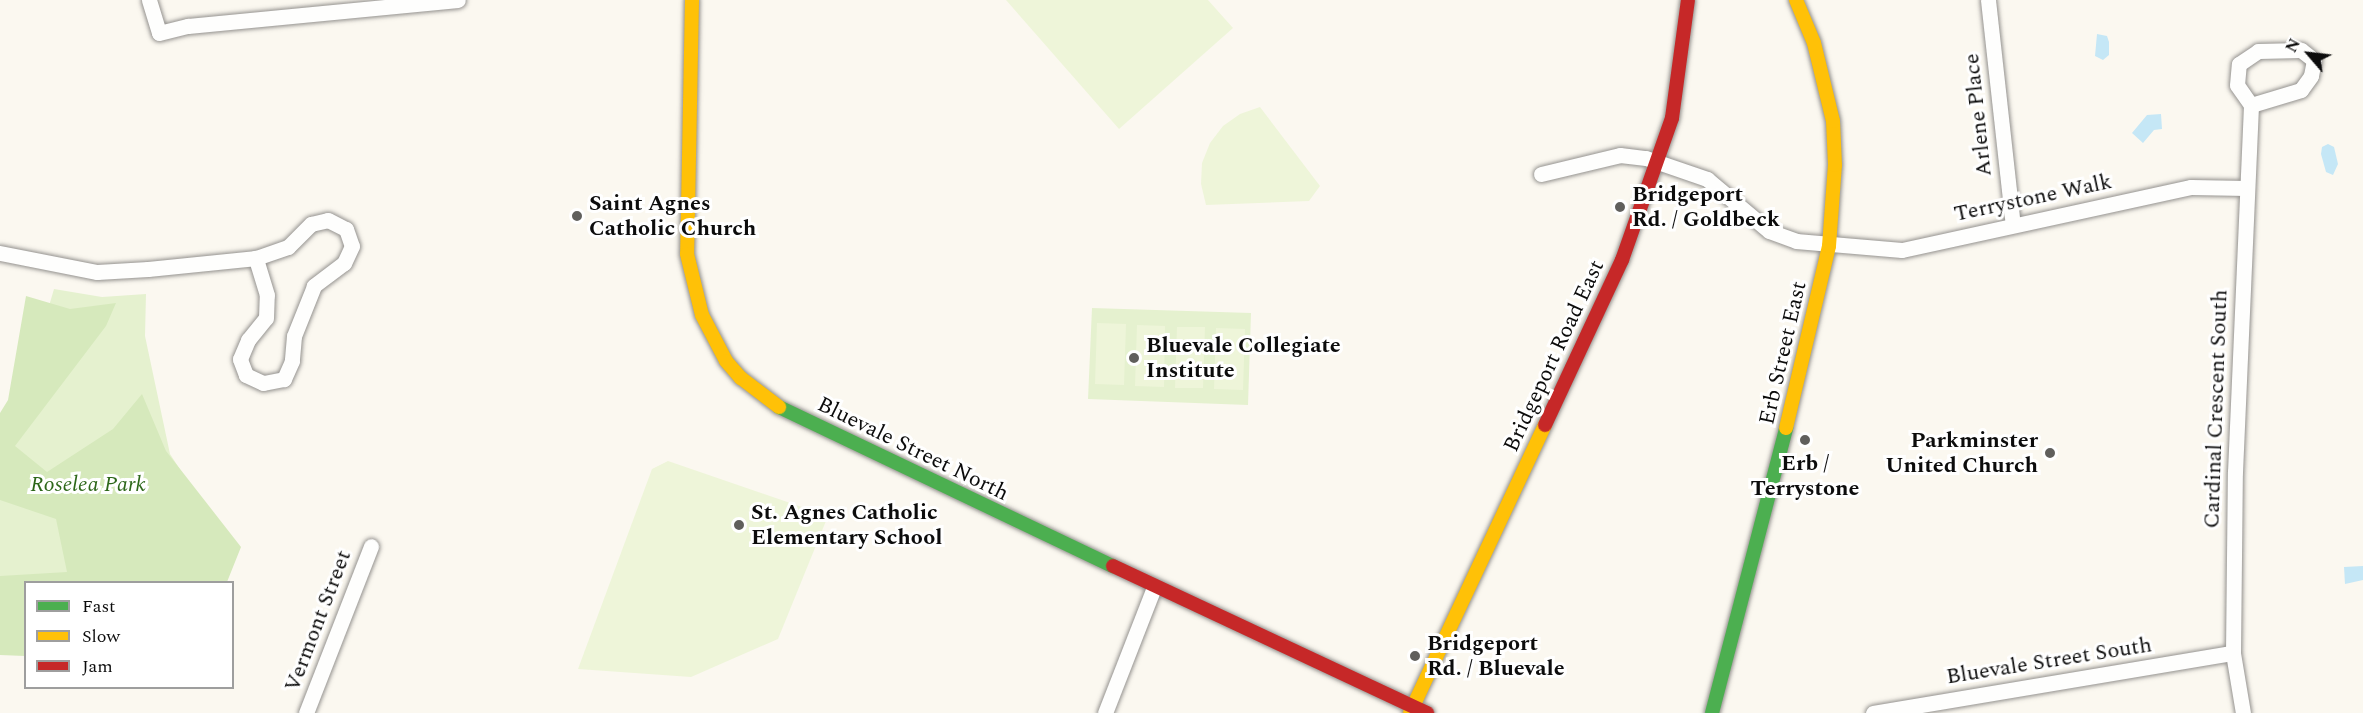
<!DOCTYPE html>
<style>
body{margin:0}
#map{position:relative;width:2363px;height:713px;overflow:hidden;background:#fbf8f0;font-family:Spectral,serif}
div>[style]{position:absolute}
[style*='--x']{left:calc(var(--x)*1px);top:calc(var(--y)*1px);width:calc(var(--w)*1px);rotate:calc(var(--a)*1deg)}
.green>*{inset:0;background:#e5f1cf}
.forest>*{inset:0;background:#d6e9bc}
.pitch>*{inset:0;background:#eef5d9}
.water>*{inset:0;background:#c5e7f6}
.roads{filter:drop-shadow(0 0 2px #94928f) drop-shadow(0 0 2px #94928f)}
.street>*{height:15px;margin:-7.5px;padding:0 7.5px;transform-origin:7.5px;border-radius:7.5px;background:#fefefd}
.fast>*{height:14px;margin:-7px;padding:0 7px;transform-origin:7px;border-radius:7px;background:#4caf50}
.slow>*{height:14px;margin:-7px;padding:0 7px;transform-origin:7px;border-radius:7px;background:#ffc107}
.jam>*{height:14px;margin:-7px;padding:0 7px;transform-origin:7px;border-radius:7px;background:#c62828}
.dots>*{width:16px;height:16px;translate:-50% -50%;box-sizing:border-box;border:3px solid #fff;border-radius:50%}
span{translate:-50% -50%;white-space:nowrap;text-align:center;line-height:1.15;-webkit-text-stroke:6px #fff;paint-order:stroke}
.street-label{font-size:22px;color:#0c0c0c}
.poi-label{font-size:22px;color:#0c0c0c;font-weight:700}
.left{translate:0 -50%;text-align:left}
.right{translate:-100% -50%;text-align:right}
.park-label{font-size:22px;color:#2d671a;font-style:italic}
.legend{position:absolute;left:24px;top:581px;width:210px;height:108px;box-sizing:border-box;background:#fff;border:2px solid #9e9e9e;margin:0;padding:8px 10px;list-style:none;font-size:18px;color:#0c0c0c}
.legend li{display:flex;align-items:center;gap:12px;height:30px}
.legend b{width:30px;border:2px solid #9e9e9e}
.north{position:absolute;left:2279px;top:24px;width:60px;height:60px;-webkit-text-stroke:4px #fff;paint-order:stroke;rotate:298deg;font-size:16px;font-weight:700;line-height:24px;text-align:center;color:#0c0c0c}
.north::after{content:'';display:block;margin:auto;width:21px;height:27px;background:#0c0c0c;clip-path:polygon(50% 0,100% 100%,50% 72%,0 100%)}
</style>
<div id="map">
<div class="green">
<div style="clip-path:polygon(54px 289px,102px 297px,146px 294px,145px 336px,170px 454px,216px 525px,145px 582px,26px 582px,0 631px,0 435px,14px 424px)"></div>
<div style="clip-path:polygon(1092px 308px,1251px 313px,1248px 405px,1088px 399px)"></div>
</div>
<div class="forest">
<div style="clip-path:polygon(26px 296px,70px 309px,116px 303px,106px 326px,15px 446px,47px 472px,113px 429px,142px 394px,166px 451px,241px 547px,227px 582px,26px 582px,25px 656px,0 655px,0 576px,67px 572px,56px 519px,0 500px,0 413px,8px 400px)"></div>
</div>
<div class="pitch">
<div style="clip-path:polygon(1006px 0,1208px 0,1233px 28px,1119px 129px)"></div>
<div style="clip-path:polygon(1260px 107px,1320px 186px,1309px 201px,1206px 205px,1201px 184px,1202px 163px,1210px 143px,1223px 126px,1240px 114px)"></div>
<div style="clip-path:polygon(1097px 323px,1126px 324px,1124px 385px,1095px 384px)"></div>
<div style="clip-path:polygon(1137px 325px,1165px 326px,1164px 387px,1135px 386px)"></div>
<div style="clip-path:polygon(1177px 327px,1205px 327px,1203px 388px,1175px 388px)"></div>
<div style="clip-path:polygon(1216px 328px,1245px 329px,1243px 390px,1214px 389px)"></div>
<div style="clip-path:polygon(668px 461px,828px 516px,778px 639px,691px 677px,578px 669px,652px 469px)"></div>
</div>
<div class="water">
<div style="clip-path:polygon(2097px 34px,2107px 36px,2109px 42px,2109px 55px,2103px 60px,2095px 56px)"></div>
<div style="clip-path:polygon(2161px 114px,2162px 129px,2154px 130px,2143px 143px,2132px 133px,2147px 115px)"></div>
<div style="clip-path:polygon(2328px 144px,2334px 147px,2338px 164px,2333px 175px,2326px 172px,2321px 154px,2322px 147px)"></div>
<div style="clip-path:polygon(2363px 566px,2363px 580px,2345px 584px,2344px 567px)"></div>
</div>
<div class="roads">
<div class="street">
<div style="--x:149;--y:0;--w:34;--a:73"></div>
<div style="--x:159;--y:33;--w:30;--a:-14"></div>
<div style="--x:188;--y:26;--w:271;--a:-5.5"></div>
<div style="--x:1988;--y:0;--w:226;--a:83.7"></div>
<div style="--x:1541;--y:174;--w:81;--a:-13.5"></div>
<div style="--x:1620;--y:155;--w:26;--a:7"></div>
<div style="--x:1646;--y:158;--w:65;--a:19"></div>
<div style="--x:1707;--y:179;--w:81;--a:40"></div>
<div style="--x:1769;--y:231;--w:29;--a:20"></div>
<div style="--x:1796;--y:241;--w:106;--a:4.9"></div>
<div style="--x:1902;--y:250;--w:296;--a:-12.3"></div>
<div style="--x:2191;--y:187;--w:55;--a:1"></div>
<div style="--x:0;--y:253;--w:99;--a:11.1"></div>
<div style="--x:97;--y:272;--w:51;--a:-3.4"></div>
<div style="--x:148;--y:269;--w:109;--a:-5.8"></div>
<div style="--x:256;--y:258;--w:34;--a:-19"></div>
<div style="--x:288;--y:247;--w:33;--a:-45"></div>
<div style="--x:311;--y:224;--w:17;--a:-13"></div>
<div style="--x:328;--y:220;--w:20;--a:27"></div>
<div style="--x:346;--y:229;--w:18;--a:71"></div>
<div style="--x:352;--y:246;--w:19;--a:115"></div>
<div style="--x:344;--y:263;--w:38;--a:143"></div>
<div style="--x:314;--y:286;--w:54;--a:111.8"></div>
<div style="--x:294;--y:336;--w:25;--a:95"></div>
<div style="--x:292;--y:361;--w:20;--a:114"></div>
<div style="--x:284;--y:379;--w:21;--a:169"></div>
<div style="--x:263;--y:383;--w:19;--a:-155"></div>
<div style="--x:246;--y:375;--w:17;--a:-111"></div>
<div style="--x:240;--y:359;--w:21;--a:-67"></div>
<div style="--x:248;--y:340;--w:28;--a:-51"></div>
<div style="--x:266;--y:318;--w:23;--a:-88"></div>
<div style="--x:267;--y:295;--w:39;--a:-107"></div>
<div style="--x:306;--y:713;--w:179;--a:-68.7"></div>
<div style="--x:1105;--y:713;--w:135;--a:-68.7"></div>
<div style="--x:1873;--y:713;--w:365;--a:-9.5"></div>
<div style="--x:2243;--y:713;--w:61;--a:-99.5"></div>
<div style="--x:2233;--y:653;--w:181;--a:-89.4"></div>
<div style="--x:2235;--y:472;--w:367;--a:-87.5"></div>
<div style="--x:2251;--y:105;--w:24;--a:-125"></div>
<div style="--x:2237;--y:85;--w:21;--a:-85"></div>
<div style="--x:2239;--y:64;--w:23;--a:-34"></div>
<div style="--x:2258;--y:51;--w:43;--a:-1.3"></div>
<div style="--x:2301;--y:50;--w:16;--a:38"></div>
<div style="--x:2314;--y:60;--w:16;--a:101"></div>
<div style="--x:2311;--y:76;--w:17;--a:126"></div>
<div style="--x:2301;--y:90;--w:52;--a:163.3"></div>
</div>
<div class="fast">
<div style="--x:779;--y:407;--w:370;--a:25.5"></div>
<div style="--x:1712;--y:713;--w:294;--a:-75.4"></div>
</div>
<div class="slow">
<div style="--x:692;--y:0;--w:254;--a:91.1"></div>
<div style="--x:687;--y:254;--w:63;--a:76.2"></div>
<div style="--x:702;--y:315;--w:52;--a:62.4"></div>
<div style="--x:726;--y:361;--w:23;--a:49"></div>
<div style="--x:741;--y:378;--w:48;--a:37.3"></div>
<div style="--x:1786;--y:428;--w:187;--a:-76.7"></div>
<div style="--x:1829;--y:246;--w:81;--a:-85.8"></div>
<div style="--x:1835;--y:165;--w:44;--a:-92.6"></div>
<div style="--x:1833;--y:121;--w:80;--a:-103.7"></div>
<div style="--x:1814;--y:43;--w:47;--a:-112.7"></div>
<div style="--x:1410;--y:713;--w:318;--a:-64.9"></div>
</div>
<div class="jam">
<div style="--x:1545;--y:425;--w:182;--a:-65"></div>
<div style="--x:1622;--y:260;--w:151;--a:-70.6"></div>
<div style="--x:1672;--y:118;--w:119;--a:-82.3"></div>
<div style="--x:1113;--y:566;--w:347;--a:25.1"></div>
</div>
</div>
<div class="dots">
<div style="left:1620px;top:207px;background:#605f5c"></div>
<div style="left:577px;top:216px;background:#605f5c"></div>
<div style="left:1134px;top:358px;background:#605f5c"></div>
<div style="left:1805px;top:440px;background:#605f5c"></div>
<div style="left:2050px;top:453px;background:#605f5c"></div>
<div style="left:739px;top:525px;background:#605f5c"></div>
<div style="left:1415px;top:656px;background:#605f5c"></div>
</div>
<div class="street-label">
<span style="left:1978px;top:115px;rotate:-96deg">Arlene Place</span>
<span style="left:2033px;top:198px;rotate:-12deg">Terrystone Walk</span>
<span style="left:1783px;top:353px;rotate:-77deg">Erb Street East</span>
<span style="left:1554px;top:356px;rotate:-65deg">Bridgeport Road East</span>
<span style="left:2216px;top:409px;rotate:-88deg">Cardinal Crescent South</span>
<span style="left:913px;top:449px;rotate:26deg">Bluevale Street North</span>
<span style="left:318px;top:621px;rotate:-69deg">Vermont Street</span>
<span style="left:2049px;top:661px;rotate:-9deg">Bluevale Street South</span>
</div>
<div class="poi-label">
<span class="left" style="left:1632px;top:207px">Bridgeport<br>Rd. / Goldbeck</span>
<span class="left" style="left:589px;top:216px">Saint Agnes<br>Catholic Church</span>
<span class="left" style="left:1146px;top:358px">Bluevale Collegiate<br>Institute</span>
<span class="right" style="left:2038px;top:453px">Parkminster<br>United Church</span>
<span style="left:1805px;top:476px">Erb /<br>Terrystone</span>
<span class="left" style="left:751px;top:525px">St. Agnes Catholic<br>Elementary School</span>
<span class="left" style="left:1427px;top:656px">Bridgeport<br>Rd. / Bluevale</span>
</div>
<div class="park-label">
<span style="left:88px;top:485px">Roselea Park</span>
</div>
<ul class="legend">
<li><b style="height:8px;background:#4caf50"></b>Fast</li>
<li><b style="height:8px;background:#ffc107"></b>Slow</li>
<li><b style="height:8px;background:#c62828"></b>Jam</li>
</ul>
<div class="north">N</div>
</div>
